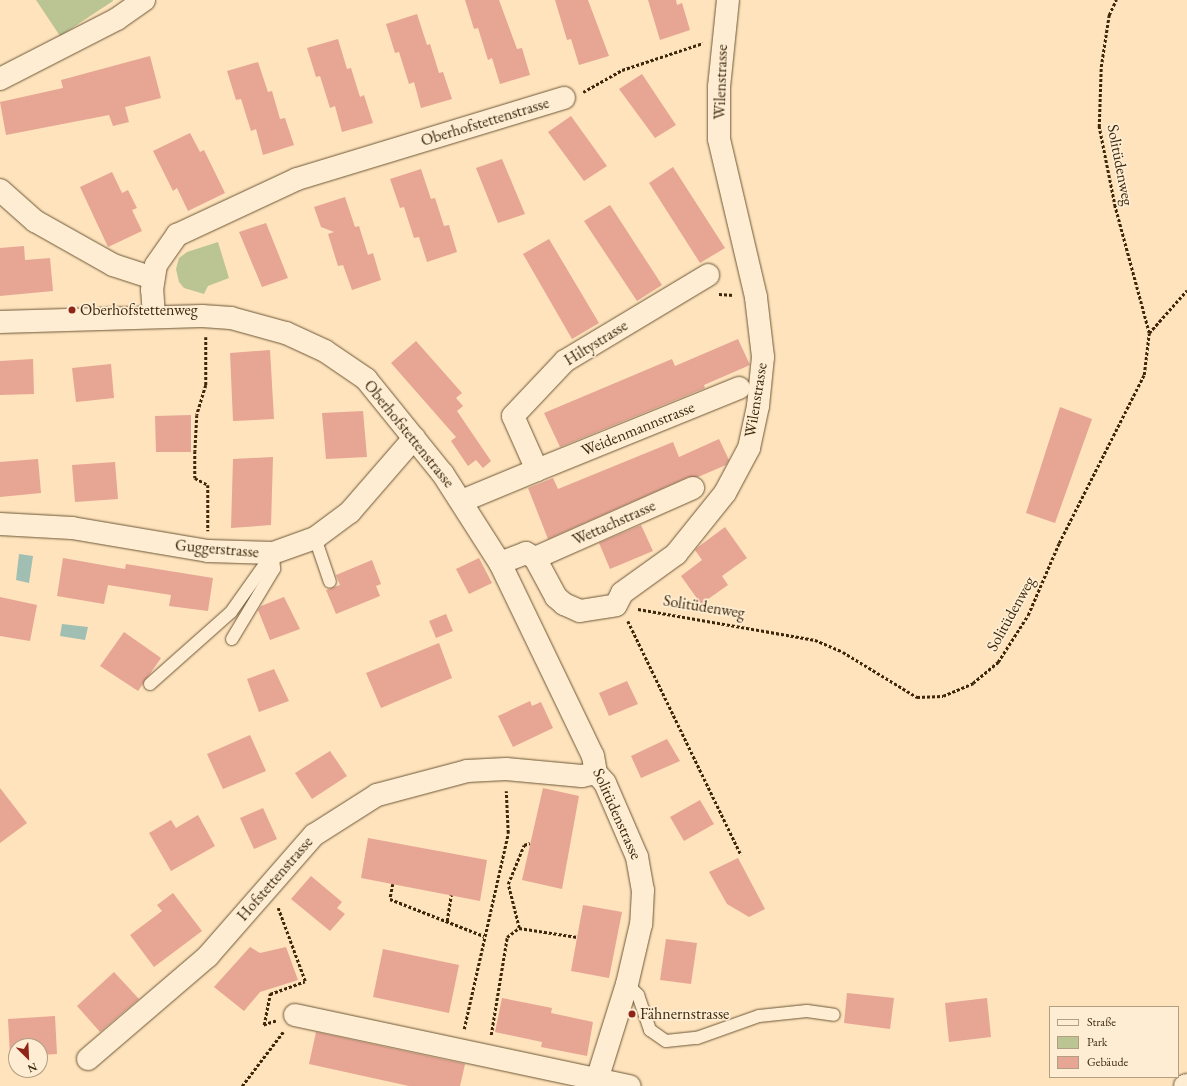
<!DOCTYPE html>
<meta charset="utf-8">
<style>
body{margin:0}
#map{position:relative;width:1187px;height:1086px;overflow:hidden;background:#fee3bc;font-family:"EB Garamond",serif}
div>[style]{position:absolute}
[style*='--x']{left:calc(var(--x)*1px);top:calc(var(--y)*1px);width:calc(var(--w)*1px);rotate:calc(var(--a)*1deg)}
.green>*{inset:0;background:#bbc594}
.water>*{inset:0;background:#a0beb1}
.building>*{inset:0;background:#e7a594}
.path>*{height:2.5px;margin-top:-1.25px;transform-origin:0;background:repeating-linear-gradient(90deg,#3d280b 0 3px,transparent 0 5px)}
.roads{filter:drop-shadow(0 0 1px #6d5737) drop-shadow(0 0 1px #6d5737)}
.lane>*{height:12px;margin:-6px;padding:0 6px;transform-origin:6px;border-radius:6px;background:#feedd3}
.street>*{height:22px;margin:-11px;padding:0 11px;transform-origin:11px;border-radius:11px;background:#feedd3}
.dots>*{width:11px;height:11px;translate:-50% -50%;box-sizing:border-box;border:2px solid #feedd3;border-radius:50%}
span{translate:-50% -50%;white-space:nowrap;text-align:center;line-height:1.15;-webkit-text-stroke:3.5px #feedd3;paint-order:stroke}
.street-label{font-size:16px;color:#3d280b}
.poi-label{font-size:16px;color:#3d280b}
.left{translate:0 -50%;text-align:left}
.legend{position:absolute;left:1049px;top:1006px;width:130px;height:72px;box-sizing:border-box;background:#feedd3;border:1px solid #b19e83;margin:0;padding:5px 7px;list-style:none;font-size:12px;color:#3d280b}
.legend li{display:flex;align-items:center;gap:8px;height:20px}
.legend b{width:20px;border:1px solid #b19e83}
.north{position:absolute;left:8px;top:1038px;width:40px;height:40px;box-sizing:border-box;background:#feedd3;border:1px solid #b19e83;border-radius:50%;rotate:156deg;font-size:11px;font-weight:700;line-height:16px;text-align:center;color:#3d280b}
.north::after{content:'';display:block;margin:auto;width:14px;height:18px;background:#8f2418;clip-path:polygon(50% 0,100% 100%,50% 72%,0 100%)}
</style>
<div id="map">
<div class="green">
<div style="clip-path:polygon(36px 0,113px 0,113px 1px,60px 36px)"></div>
<div style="clip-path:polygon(218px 242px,229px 278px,208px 286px,204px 294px,184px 288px,179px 282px,176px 269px,179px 258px,187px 252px)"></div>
</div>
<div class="water">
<div style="clip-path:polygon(19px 554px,33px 556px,29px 583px,16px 580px)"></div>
<div style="clip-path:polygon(62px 624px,88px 627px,85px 640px,60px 636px)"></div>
</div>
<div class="building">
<div style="clip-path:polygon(465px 0,499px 0,517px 49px,522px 48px,530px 75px,500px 84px,492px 58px,488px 60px,478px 28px,474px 29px)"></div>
<div style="clip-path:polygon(555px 0,588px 0,609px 56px,579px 65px,571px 39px,567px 40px)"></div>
<div style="clip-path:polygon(648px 0,676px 0,677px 5px,682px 3px,690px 30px,660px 40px)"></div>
<div style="clip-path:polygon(417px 14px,427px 45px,430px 44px,439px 73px,443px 72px,452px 99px,421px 108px,414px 82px,409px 84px,399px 52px,395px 53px,386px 24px)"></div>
<div style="clip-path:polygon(338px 39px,347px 69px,351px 68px,360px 97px,364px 95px,373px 123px,342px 132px,335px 106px,330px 108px,320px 76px,316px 77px,307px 48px)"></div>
<div style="clip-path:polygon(150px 56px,161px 98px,125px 107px,129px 122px,113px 126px,109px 115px,6px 135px,0 102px,63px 88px,61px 80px)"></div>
<div style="clip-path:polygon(258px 62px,268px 92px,272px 91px,280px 119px,285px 118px,294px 145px,263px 155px,256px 129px,251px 131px,241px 99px,236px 100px,227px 71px)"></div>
<div style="clip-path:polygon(642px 74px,676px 125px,655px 138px,619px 89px)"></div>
<div style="clip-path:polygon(571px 116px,607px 166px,584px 181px,548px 132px)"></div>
<div style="clip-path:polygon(190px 133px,200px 152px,204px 150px,225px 193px,188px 211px,177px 188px,173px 191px,153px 151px)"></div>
<div style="clip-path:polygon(502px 159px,525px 214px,498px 223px,476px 168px)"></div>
<div style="clip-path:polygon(673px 167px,725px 248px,700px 263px,649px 183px)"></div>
<div style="clip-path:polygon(421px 169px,431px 199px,435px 198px,444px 226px,449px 225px,457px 252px,427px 262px,419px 237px,414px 238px,404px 207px,400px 208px,390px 179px)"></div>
<div style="clip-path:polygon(112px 172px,122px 193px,128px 190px,137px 208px,132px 210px,142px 231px,108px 247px,80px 187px)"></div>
<div style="clip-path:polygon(345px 197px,355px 227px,359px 226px,368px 255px,373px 253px,381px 280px,352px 290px,343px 265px,338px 266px,328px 234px,334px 232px,321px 227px,314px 207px)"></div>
<div style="clip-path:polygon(610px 205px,662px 285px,637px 301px,584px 221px)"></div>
<div style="clip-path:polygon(266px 223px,288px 278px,262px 287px,239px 232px)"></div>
<div style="clip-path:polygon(549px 239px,599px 323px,572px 339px,523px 254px)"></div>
<div style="clip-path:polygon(24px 246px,25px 260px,50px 258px,53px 291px,0 296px,0 248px)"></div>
<div style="clip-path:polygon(738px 339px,750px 365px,704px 385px,705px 388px,560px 447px,544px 413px,672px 359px,675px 366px)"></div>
<div style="clip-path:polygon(416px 341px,462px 393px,456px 398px,463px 406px,457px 411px,491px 461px,483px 468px,476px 460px,468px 466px,451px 441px,456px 437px,391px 363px)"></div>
<div style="clip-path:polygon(270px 350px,274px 419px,233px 421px,230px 353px)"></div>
<div style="clip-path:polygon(33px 359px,34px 394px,0 395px,0 361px)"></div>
<div style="clip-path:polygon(111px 364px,114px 398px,76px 402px,72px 368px)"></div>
<div style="clip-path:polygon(1060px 407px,1092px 419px,1055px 523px,1026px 513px)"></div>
<div style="clip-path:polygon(363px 411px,367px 457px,326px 459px,322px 413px)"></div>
<div style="clip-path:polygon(191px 415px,191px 452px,156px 452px,155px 416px)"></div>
<div style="clip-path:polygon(719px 439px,729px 460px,726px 465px,698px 477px,688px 477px,548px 539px,528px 488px,553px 478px,558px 489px,673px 442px,679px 457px)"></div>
<div style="clip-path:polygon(273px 457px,271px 525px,231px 528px,233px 459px)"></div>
<div style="clip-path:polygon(38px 459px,41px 493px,0 497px,0 462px)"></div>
<div style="clip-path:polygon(115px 462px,118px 499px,75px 502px,72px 465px)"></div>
<div style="clip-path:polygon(641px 525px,653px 551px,610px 569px,599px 543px)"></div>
<div style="clip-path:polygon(725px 527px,747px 558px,722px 576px,728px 585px,701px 604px,681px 576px,702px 560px,695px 550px,698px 547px)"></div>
<div style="clip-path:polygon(63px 558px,125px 569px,126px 564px,213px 578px,208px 611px,169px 606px,171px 595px,108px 585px,104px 604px,57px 596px)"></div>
<div style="clip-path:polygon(479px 558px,492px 583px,469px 594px,456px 569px)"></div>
<div style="clip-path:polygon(372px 560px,381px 584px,376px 586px,380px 596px,336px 614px,326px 590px,340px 585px,336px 575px)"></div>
<div style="clip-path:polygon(0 597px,37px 605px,30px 641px,0 636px)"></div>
<div style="clip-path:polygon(284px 597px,300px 629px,270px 640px,258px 610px,261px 606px)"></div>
<div style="clip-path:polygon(446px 614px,453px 631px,436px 638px,429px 621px)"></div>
<div style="clip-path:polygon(124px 632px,161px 658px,138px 691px,100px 666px)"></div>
<div style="clip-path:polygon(439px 643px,452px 678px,381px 708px,366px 673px)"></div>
<div style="clip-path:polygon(274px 669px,289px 701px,259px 712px,247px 679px)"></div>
<div style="clip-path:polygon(627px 681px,638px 704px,609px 716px,599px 693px)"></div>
<div style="clip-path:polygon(530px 701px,532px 706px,541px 702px,553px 728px,513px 747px,498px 716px)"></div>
<div style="clip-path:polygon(250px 735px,266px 771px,223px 789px,207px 754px)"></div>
<div style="clip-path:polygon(667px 739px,680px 761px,641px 778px,631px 756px)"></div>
<div style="clip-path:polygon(330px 751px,347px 776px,312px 799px,295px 773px)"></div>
<div style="clip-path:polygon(0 788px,27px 823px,0 843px)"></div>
<div style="clip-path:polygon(543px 788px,579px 796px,562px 889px,522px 880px)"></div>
<div style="clip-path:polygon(700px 800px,714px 824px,684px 841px,670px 817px)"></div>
<div style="clip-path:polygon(263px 808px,277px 839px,254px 849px,240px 818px)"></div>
<div style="clip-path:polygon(198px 815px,215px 846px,171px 871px,149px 833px,171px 820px,176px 828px)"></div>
<div style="clip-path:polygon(368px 838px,487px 860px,480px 901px,361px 878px)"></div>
<div style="clip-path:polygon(738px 858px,765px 909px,749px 917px,727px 904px,709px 872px)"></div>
<div style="clip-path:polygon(311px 876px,342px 902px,337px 908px,345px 914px,330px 931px,291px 899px)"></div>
<div style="clip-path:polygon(173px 893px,202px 931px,154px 967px,130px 935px,162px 911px,157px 905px)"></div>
<div style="clip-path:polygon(583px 905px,622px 912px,609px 978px,571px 971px)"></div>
<div style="clip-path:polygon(666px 939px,697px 943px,691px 984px,660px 980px)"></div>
<div style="clip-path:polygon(250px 947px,260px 953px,286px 947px,298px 980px,260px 992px,244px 1011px,214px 987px)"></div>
<div style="clip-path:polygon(383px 949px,459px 965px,449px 1013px,373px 997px)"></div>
<div style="clip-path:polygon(114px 972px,139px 999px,100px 1032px,77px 1006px)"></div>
<div style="clip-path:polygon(847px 993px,894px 998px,890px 1029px,844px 1023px)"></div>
<div style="clip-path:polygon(502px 998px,552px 1008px,551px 1013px,593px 1022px,587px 1056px,541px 1047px,542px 1042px,495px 1032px)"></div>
<div style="clip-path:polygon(987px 998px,991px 1037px,949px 1042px,945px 1003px)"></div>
<div style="clip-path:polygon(55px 1016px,57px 1054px,40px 1055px,40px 1046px,16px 1046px,16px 1056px,10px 1056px,8px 1019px)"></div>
<div style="clip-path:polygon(316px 1032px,465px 1064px,460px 1086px,409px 1086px,309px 1064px)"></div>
</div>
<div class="path">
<div style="--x:583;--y:92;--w:45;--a:-29.4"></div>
<div style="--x:622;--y:70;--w:85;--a:-18.4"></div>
<div style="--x:719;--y:294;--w:15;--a:4"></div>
<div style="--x:1149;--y:333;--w:57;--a:-48.5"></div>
<div style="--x:206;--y:337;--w:48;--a:90"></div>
<div style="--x:206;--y:385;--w:31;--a:107"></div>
<div style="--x:197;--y:415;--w:36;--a:93"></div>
<div style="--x:195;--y:451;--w:27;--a:90"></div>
<div style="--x:195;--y:478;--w:15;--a:28"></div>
<div style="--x:208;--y:485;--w:46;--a:90"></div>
<div style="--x:638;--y:609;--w:180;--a:9.9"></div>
<div style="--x:815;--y:640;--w:30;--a:23"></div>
<div style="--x:843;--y:652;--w:87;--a:31.3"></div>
<div style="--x:917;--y:697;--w:26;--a:-2"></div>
<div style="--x:943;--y:696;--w:33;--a:-23"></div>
<div style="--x:973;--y:683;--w:33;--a:-40"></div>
<div style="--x:998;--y:662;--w:56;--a:-57.4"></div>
<div style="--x:1028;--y:615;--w:78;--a:-66.7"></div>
<div style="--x:1059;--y:543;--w:188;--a:-63.2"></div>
<div style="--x:1144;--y:375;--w:42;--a:-83.2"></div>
<div style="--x:1149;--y:333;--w:131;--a:-105.1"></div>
<div style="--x:1115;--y:207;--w:82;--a:-101.3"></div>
<div style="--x:1099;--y:127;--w:60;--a:-88.1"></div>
<div style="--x:1101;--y:67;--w:53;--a:-81.3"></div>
<div style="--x:1109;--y:15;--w:17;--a:-65"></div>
<div style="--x:628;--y:621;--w:260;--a:64.2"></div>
<div style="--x:393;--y:884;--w:15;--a:101"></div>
<div style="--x:390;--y:899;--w:101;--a:21.5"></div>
<div style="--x:447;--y:921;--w:26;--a:-81"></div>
<div style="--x:519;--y:928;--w:59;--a:8.8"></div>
<div style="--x:276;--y:1021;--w:13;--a:162"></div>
<div style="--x:264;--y:1025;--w:32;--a:-79"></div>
<div style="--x:270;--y:994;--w:37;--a:-20"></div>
<div style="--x:305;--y:981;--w:78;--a:-110.3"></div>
<div style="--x:464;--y:1029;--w:201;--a:-77.3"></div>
<div style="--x:508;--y:833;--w:42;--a:-92.7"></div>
<div style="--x:491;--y:1035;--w:99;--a:-80.7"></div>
<div style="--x:507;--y:937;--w:15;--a:-37"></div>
<div style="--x:519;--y:928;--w:45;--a:-104"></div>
<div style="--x:508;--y:884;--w:42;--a:-67.7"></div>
<div style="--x:524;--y:845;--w:6;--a:-18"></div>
<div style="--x:242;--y:1086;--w:68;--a:-52.8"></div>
</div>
<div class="roads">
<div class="lane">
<div style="--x:315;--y:538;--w:46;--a:71.2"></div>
<div style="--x:232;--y:639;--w:82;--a:-59"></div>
<div style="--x:274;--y:569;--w:16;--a:-94"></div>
<div style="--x:150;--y:684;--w:108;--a:-41.6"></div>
<div style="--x:231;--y:612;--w:72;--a:-54.6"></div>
<div style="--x:627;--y:984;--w:16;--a:45"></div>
<div style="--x:638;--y:995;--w:37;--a:71"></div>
<div style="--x:650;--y:1030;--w:19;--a:35"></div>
<div style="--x:666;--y:1041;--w:31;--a:-6"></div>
<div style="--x:697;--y:1038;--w:66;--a:-19.5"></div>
<div style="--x:759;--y:1016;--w:48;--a:-5.9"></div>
<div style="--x:807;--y:1011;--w:27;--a:8"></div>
</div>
<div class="street">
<div style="--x:0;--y:79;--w:131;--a:-27.1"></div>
<div style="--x:117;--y:19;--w:33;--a:-35"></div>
<div style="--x:0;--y:190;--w:47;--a:41.5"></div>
<div style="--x:35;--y:221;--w:90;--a:29.4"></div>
<div style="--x:113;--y:265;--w:42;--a:18"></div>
<div style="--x:154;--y:316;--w:26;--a:-94"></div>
<div style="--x:152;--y:290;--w:25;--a:-81"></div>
<div style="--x:156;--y:265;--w:37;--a:-55"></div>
<div style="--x:177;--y:235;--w:132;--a:-25"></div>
<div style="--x:297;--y:179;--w:279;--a:-16.9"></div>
<div style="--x:0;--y:322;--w:202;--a:-1.7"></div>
<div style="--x:202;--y:316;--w:29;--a:4"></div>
<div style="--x:231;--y:318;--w:57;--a:15.3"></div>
<div style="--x:286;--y:333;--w:43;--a:24.8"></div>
<div style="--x:325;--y:351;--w:50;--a:34.3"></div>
<div style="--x:366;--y:379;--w:122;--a:51"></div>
<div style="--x:443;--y:474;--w:106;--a:57.4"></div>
<div style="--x:500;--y:563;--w:214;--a:64.3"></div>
<div style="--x:593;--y:756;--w:17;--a:80"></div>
<div style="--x:596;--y:773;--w:13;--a:48"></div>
<div style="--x:605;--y:783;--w:81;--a:66.6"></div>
<div style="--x:637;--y:857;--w:34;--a:80"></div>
<div style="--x:643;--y:890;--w:34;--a:93"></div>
<div style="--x:641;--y:924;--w:62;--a:103.1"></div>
<div style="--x:627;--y:984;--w:107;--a:107.4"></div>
<div style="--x:537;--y:470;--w:218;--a:-22.1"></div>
<div style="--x:462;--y:501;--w:81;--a:-22.5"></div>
<div style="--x:537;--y:470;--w:59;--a:-114"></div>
<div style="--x:513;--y:416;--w:76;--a:-46.6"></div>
<div style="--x:565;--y:361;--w:167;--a:-31"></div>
<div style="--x:0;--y:524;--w:72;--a:3.2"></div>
<div style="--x:72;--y:528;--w:138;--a:9.6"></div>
<div style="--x:208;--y:551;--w:65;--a:1.8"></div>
<div style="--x:273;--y:553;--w:45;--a:-19.7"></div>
<div style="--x:315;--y:538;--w:44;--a:-36.6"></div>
<div style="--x:350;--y:512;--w:98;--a:-49.1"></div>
<div style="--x:535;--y:558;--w:173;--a:-23.9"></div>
<div style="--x:500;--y:563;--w:28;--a:-21"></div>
<div style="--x:526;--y:553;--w:10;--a:29"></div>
<div style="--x:535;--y:558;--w:44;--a:61.7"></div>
<div style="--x:556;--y:597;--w:11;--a:41"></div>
<div style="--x:564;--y:604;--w:17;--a:24"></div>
<div style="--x:580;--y:611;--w:36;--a:-9"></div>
<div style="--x:616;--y:605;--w:13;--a:-63"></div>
<div style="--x:622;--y:593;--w:67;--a:-35.8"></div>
<div style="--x:676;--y:554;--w:78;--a:-51.2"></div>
<div style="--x:725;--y:493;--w:51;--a:-61.9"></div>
<div style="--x:749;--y:448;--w:43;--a:-77.9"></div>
<div style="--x:758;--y:406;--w:49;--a:-84.2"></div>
<div style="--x:763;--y:357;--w:60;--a:-96.7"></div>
<div style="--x:756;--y:297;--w:162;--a:-103.2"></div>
<div style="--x:719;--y:139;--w:52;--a:-90"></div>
<div style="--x:719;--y:87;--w:87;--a:-84.1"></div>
<div style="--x:295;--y:1015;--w:342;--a:12"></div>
<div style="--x:88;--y:1059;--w:158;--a:-40.6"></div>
<div style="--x:208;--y:956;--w:161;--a:-48.8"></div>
<div style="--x:314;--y:835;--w:75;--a:-32.4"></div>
<div style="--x:377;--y:795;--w:93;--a:-14.9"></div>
<div style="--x:467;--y:771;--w:39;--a:-3"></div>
<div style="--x:506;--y:769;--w:76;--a:5.3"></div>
<div style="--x:582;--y:776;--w:14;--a:-12"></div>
<div style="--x:1185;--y:1086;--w:2;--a:-27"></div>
</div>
</div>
<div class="dots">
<div style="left:72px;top:310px;background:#8f2418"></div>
<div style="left:632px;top:1014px;background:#8f2418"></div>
</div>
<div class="street-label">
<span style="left:721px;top:82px;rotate:-88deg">Wilenstrasse</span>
<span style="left:485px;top:122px;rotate:-17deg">Oberhofstettenstrasse</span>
<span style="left:1120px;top:165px;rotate:79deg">Solitüdenweg</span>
<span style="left:596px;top:343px;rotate:-32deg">Hiltystrasse</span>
<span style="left:756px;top:400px;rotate:-81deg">Wilenstrasse</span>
<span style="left:638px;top:429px;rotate:-22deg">Weidenmannstrasse</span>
<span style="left:409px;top:434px;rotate:51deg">Oberhofstettenstrasse</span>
<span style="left:614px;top:523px;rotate:-24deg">Wettachstrasse</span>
<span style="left:217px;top:549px;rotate:5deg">Guggerstrasse</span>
<span style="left:704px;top:607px;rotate:9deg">Solitüdenweg</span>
<span style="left:1011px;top:614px;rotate:-61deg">Solitüdenweg</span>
<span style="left:617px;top:814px;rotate:66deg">Solitüdenstrasse</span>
<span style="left:275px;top:879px;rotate:-49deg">Hofstettenstrasse</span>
</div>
<div class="poi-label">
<span class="left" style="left:80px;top:310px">Oberhofstettenweg</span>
<span class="left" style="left:640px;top:1014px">Fähnernstrasse</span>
</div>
<ul class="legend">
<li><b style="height:5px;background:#feedd3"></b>Straße</li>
<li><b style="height:11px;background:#bbc594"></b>Park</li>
<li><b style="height:11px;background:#e7a594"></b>Gebäude</li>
</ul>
<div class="north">N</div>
</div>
